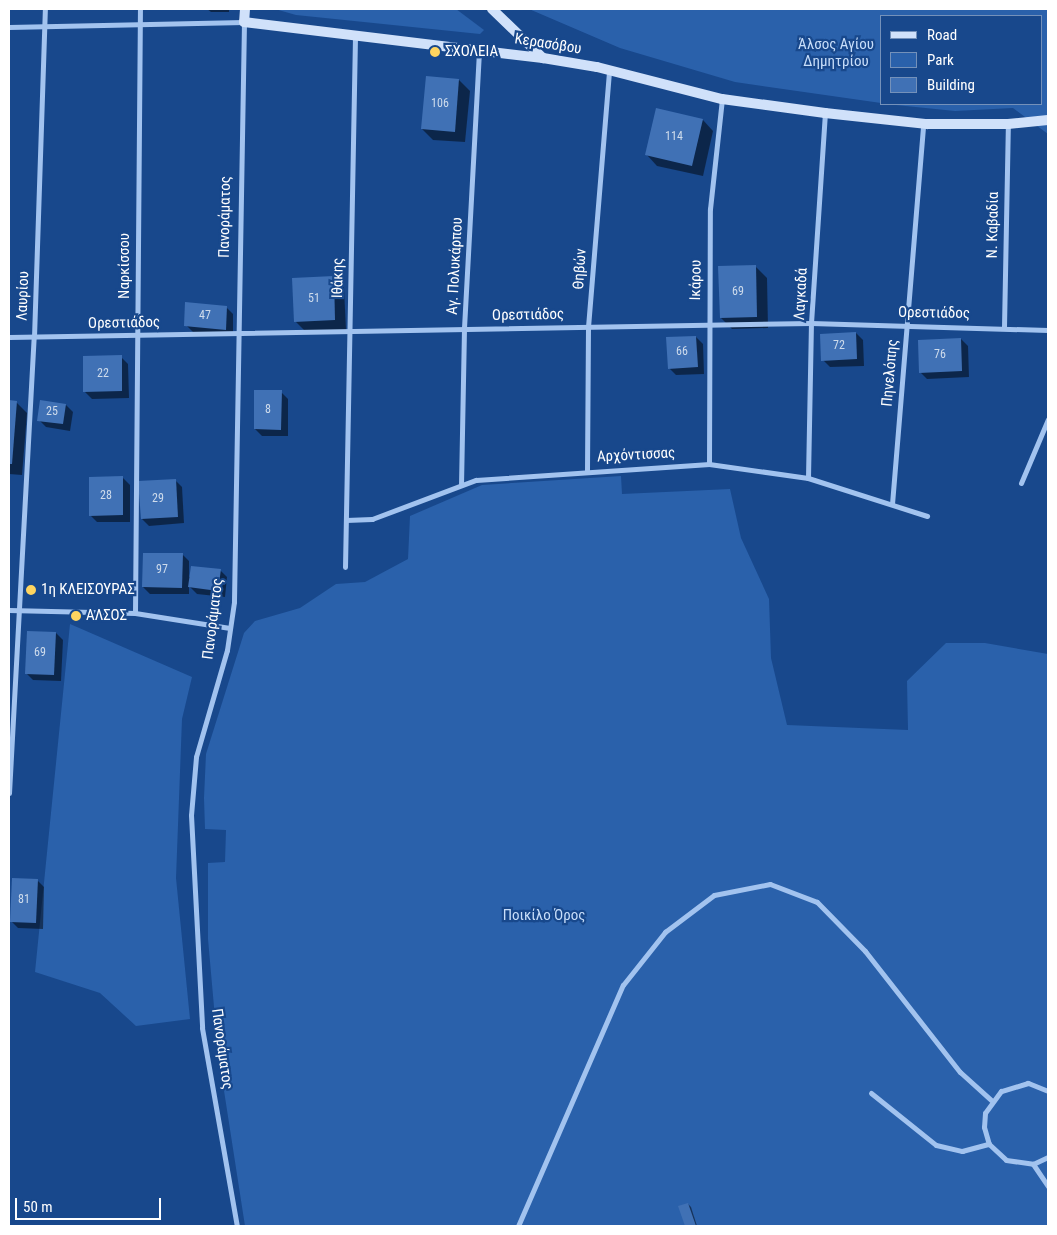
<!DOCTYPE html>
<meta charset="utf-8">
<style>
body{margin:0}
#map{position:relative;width:1057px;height:1235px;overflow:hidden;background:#18488c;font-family:"Roboto Condensed",sans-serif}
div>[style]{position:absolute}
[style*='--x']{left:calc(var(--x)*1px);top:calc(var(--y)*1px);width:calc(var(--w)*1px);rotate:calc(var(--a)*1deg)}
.green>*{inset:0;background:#2a61ab}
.shadow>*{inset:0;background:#0007}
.building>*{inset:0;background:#4071b5}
.street>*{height:5px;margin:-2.5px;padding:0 2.5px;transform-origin:2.5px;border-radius:2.5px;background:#a2c3ef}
.secondary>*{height:10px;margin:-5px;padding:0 5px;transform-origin:5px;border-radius:5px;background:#d0e1fa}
.dots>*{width:14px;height:14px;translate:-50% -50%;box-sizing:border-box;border:2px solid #18488c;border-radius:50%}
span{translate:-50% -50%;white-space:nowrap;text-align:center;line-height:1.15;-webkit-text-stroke:4.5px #18488c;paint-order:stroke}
.number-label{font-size:12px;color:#cfdcec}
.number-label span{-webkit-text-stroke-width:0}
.street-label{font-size:15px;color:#fff}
.park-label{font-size:15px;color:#c8defa}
.poi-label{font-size:15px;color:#fff}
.left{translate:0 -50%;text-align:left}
.frame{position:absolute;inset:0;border:10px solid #fff;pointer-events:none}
.legend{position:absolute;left:880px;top:15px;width:162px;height:90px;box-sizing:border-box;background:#18488c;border:1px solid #7491ba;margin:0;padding:6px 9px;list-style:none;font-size:15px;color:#fff}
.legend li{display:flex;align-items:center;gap:10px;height:25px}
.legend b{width:25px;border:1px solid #7491ba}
.scale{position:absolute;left:15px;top:1198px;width:146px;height:22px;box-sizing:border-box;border:2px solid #fff;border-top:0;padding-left:6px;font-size:15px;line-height:18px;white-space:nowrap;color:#fff;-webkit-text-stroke:4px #18488c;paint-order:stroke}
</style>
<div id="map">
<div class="green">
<div style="clip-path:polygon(275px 9px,456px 9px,484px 30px,480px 34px,296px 15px)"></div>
<div style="clip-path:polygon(529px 9px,1048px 9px,1048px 134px,1013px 108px,955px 111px,886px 104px,1041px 104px,1041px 16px,881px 16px,881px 103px,735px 82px,620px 48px)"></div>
<div style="clip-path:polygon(621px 476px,622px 494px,730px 489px,741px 538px,769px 599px,771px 658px,787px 725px,908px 730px,907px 681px,946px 643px,985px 643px,1048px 654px,1048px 1226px,245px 1226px,218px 1052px,208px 939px,208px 863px,225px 862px,226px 830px,205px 829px,204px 798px,206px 754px,244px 633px,255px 621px,300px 608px,336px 584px,365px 582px,408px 559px,410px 516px,482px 485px)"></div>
<div style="clip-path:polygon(70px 624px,192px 677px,182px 719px,176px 878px,190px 1019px,136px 1026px,100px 993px,35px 972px)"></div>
</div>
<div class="shadow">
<div style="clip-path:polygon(207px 9px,229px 9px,229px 12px,211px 12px)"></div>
<div style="clip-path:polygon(427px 77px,459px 80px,470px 91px,465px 142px,433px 140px,422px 129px)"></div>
<div style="clip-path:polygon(703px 120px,713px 131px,703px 176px,657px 166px,647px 155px)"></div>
<div style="clip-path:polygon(756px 267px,767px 278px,768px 328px,732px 329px,721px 318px)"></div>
<div style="clip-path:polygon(333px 277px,344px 288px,346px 330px,306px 332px,295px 321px)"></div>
<div style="clip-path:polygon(226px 307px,233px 314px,233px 336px,193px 332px,186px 325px)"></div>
<div style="clip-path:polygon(856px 333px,863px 340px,864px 366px,830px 367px,823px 360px)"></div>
<div style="clip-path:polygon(696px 337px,703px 344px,704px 374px,676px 375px,669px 368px)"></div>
<div style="clip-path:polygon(961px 339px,968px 346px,969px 377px,927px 379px,920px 372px)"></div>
<div style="clip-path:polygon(121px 357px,128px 364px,129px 398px,92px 399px,85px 392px)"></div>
<div style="clip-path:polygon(281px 392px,288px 399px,288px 436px,262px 436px,255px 429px)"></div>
<div style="clip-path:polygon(9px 401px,16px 402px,27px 413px,22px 475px,9px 474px)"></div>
<div style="clip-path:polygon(66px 405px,73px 412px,70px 431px,46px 427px,39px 420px)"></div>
<div style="clip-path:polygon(123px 478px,130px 485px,130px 522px,97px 522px,90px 515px)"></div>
<div style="clip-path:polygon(175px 480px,182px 487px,184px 523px,149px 526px,142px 519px)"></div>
<div style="clip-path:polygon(9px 498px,10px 499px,10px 529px,9px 529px)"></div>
<div style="clip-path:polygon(182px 554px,189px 561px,189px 577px,220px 570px,227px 577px,225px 597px,197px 594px,189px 586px,189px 594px,150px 594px,143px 587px)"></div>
<div style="clip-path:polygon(56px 633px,63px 640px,61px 681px,33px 680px,26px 673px)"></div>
<div style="clip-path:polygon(37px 880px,44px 887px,43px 929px,18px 928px,11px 921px)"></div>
<div style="clip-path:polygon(688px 1204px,691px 1207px,697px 1226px,686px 1226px,680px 1207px)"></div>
</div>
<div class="building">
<div style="clip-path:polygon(426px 76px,459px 79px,455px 132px,421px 129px)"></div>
<div style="clip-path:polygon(656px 108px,703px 119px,692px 166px,645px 155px)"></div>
<div style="clip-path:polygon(756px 265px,757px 317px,720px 318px,718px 266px)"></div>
<div style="clip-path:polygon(334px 276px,335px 320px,294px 322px,292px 278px)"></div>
<div style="clip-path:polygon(185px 302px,227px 306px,226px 330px,184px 326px)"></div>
<div style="clip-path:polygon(856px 332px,857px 359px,821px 361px,820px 334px)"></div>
<div style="clip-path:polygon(696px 336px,698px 367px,668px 369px,666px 337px)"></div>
<div style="clip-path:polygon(961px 338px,962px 371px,919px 373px,918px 340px)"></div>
<div style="clip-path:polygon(122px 355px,122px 391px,83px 392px,83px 356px)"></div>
<div style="clip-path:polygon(254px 390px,282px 390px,281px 430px,254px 429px)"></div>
<div style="clip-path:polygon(9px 400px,17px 401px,12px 464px,9px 464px)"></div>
<div style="clip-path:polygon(40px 400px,66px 404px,63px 424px,37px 421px)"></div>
<div style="clip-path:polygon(123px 476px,123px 515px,89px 516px,89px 477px)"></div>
<div style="clip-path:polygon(176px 479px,178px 517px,141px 519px,138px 481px)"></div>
<div style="clip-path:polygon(143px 553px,183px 553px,182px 588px,142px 587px)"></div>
<div style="clip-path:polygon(191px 566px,221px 569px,218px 591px,188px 587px)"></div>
<div style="clip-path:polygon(27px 631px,56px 632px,54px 675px,25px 674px)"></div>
<div style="clip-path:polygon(12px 878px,38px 879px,36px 923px,10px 922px)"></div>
<div style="clip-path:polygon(688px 1203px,696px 1226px,685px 1226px,678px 1206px)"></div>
</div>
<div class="street">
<div style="--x:9;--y:27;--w:235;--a:-1.2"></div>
<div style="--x:244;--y:22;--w:580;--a:90.99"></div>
<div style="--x:234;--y:602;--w:49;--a:98.3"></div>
<div style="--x:227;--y:650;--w:111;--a:106.2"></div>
<div style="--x:196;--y:757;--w:58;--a:94.9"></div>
<div style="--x:191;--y:815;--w:213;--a:87"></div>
<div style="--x:202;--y:1028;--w:201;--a:80"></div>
<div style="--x:1004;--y:327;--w:203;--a:-88.9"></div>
<div style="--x:9;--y:337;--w:802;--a:-1"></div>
<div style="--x:811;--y:323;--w:237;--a:1.7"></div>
<div style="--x:709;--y:464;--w:255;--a:-89.8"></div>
<div style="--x:710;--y:209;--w:111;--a:-83.8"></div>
<div style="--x:587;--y:471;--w:144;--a:-89.6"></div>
<div style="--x:588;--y:327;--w:257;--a:-85.3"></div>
<div style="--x:808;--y:478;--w:155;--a:-88.9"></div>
<div style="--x:811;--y:323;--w:210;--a:-86.2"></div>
<div style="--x:1021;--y:483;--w:69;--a:-67.1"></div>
<div style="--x:461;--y:485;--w:157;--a:-88.9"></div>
<div style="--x:464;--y:328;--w:278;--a:-86.9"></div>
<div style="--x:892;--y:504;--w:381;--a:-85.3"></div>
<div style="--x:346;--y:520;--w:26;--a:-2"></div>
<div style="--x:372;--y:519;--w:111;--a:-20.6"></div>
<div style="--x:476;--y:480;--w:234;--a:-3.9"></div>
<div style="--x:709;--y:464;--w:100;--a:8"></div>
<div style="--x:808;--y:478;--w:125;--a:17.7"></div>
<div style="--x:345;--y:567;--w:531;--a:-88.92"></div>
<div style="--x:9;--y:610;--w:126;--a:1.4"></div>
<div style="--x:135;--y:613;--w:96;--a:9"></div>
<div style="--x:135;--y:613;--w:604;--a:-89.53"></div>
<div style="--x:9;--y:793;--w:457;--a:-86.9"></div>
<div style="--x:34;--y:337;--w:328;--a:-88.1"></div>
<div style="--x:1048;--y:1091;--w:22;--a:-158"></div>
<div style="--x:1028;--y:1083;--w:28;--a:163"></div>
<div style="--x:1001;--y:1091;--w:27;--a:126"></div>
<div style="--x:985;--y:1113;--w:14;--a:94"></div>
<div style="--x:984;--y:1127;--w:18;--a:74"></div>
<div style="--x:989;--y:1144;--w:23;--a:43"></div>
<div style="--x:1006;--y:1160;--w:27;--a:8"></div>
<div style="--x:1033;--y:1164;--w:17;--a:-25"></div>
<div style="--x:871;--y:1093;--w:83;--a:38.7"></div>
<div style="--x:936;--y:1145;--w:27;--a:13"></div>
<div style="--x:962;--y:1151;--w:28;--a:-15"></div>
<div style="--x:1033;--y:1164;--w:27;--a:56"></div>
<div style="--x:518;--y:1226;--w:263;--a:-66.5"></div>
<div style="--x:623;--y:985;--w:68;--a:-51.6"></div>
<div style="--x:665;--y:932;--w:61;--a:-37.1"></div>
<div style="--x:714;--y:895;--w:57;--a:-11.1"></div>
<div style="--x:770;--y:884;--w:50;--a:21"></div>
<div style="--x:817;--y:902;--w:69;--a:45.6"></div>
<div style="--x:865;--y:951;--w:154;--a:51.9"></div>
<div style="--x:960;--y:1072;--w:42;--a:42.1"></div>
</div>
<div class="secondary">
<div style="--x:245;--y:9;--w:13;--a:94"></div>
<div style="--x:244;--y:22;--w:301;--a:6.9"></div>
<div style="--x:543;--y:58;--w:55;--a:9.5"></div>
<div style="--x:597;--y:67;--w:129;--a:14.4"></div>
<div style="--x:722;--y:99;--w:104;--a:7.7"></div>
<div style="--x:825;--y:113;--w:103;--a:6.2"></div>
<div style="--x:927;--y:124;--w:81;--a:0"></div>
<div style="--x:1008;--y:124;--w:40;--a:-5.7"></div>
<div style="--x:492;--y:9;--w:71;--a:43.9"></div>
</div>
<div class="dots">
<div style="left:435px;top:52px;background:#ffd560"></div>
<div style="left:31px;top:590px;background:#ffd560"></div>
<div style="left:76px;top:616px;background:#ffd560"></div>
</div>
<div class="number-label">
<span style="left:440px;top:104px">106</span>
<span style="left:674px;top:137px">114</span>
<span style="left:738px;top:292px">69</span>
<span style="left:314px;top:299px">51</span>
<span style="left:205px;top:316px">47</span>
<span style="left:839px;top:346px">72</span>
<span style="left:682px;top:352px">66</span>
<span style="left:940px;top:355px">76</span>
<span style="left:103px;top:374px">22</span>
<span style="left:268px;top:410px">8</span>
<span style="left:52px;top:412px">25</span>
<span style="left:106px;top:496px">28</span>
<span style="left:158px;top:499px">29</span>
<span style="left:162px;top:570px">97</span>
<span style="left:40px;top:653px">69</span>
<span style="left:24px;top:900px">81</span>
</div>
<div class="street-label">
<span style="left:548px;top:44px;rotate:9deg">Κερασόβου</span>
<span style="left:225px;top:217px;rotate:-89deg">Πανοράματος</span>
<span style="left:993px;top:225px;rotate:-89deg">N. Καβαδία</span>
<span style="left:125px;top:266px;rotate:-90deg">Ναρκίσσου</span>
<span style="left:455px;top:266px;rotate:-87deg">Αγ. Πολυκάρπου</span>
<span style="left:580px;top:269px;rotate:-86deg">Θηβών</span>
<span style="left:338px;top:278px;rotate:-89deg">Ιθάκης</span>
<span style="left:696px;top:280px;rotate:-89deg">Ικάρου</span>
<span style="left:801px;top:294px;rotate:-87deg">Λαγκαδά</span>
<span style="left:23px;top:296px;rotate:-88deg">Λαυρίου</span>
<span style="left:934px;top:313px;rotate:1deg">Ορεστιάδος</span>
<span style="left:528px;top:315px;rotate:-1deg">Ορεστιάδος</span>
<span style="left:124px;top:323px;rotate:-1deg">Ορεστιάδος</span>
<span style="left:890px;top:373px;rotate:-85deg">Πηνελόπης</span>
<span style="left:636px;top:455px;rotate:-3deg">Αρχόντισσας</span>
<span style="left:213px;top:619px;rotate:-83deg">Πανοράματος</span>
<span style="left:222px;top:1049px;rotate:82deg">Πανοράματος</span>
</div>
<div class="park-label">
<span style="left:836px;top:53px">Άλσος Αγίου<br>Δημητρίου</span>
<span style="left:544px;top:916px">Ποικίλο Όρος</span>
</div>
<div class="poi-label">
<span class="left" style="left:445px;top:52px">ΣΧΟΛΕΙΑ</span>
<span class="left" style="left:41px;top:590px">1η ΚΛΕΙΣΟΥΡΑΣ</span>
<span class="left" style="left:86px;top:616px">ΑΛΣΟΣ</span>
</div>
<div class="frame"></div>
<ul class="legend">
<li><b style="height:6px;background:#d0e1fa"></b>Road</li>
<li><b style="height:14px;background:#2a61ab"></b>Park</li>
<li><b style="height:14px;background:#4071b5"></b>Building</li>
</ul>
<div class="scale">50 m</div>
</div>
